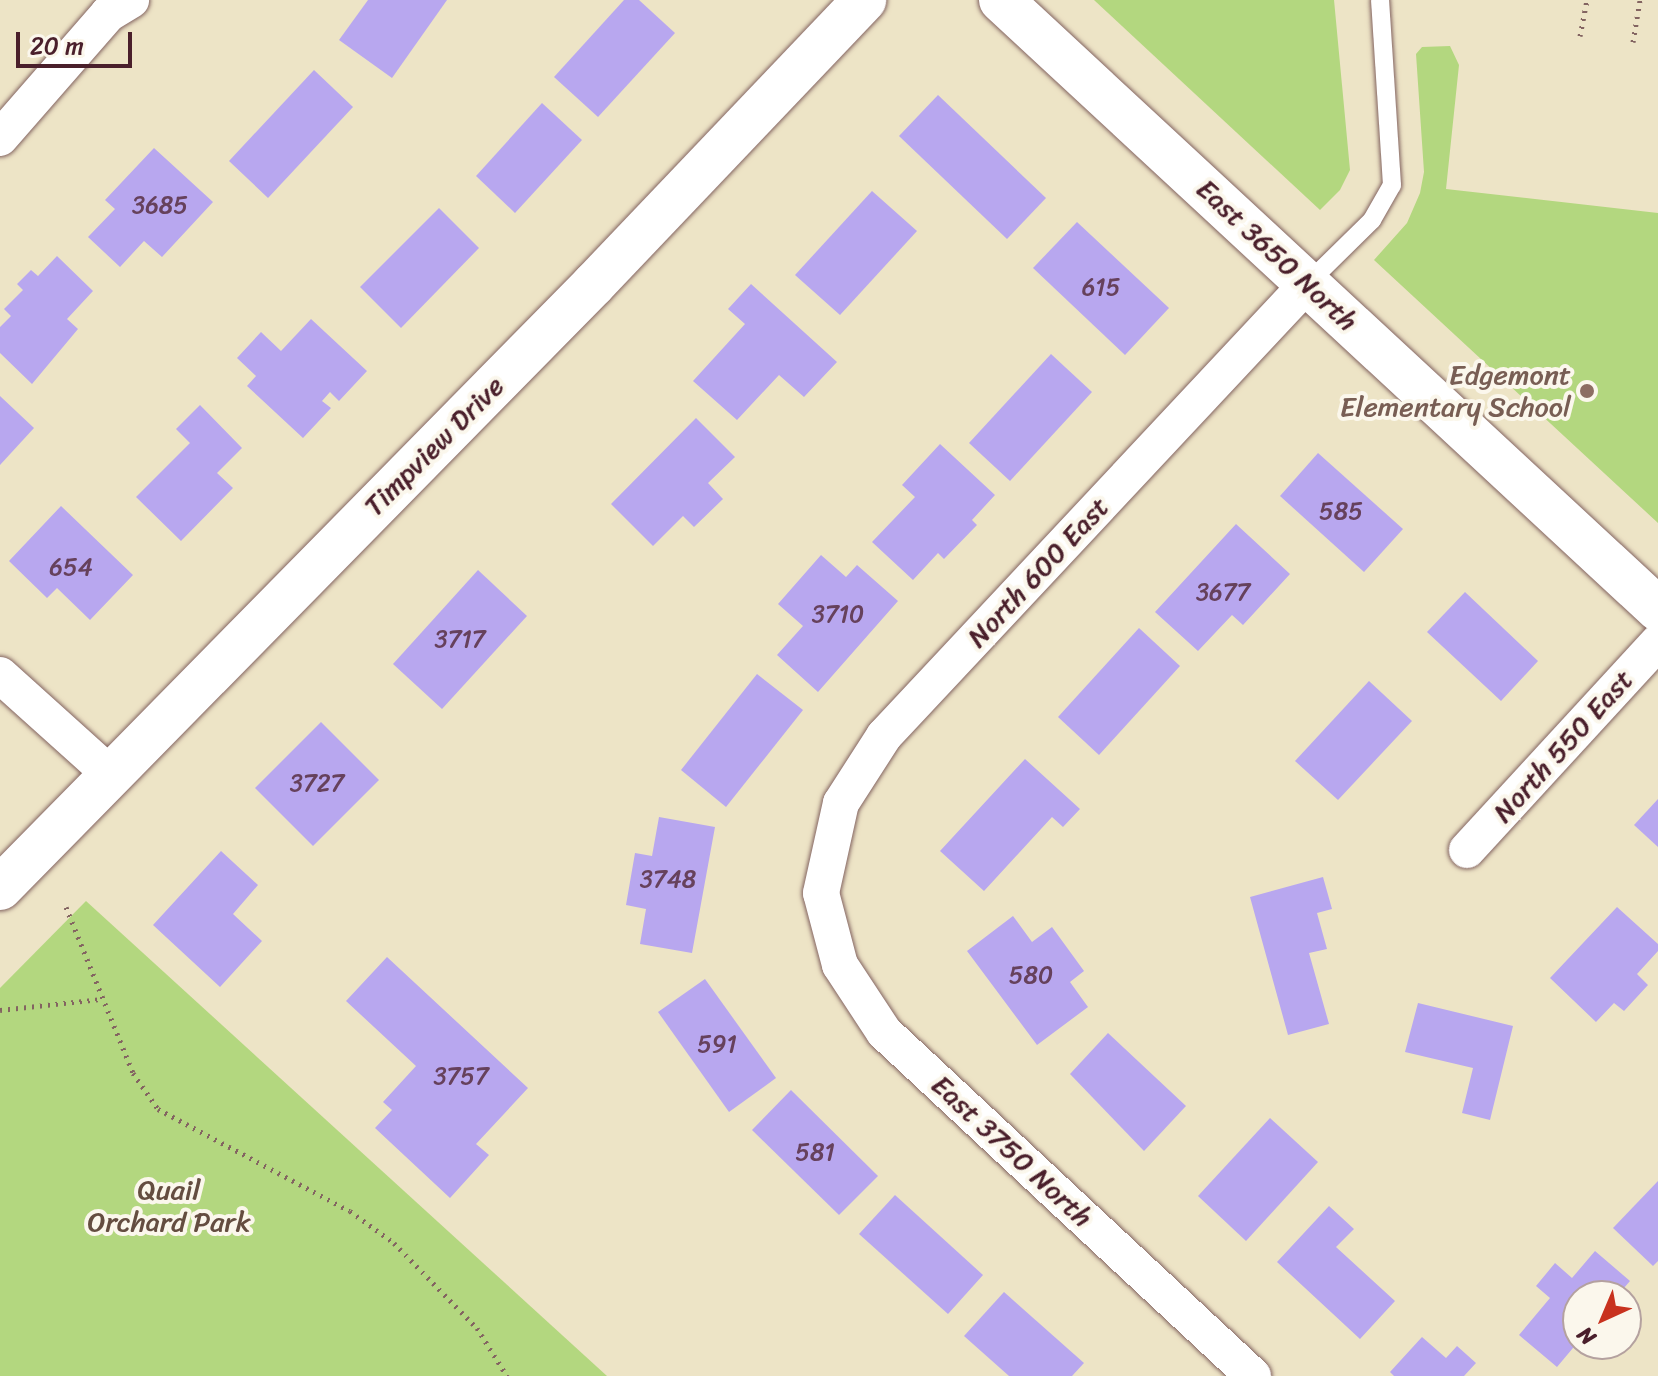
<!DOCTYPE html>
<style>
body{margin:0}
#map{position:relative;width:1658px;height:1376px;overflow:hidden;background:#ede4c6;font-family:Sriracha,sans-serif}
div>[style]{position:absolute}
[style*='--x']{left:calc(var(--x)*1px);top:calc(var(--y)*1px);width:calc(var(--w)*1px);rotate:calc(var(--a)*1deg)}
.green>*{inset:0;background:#b3d77f}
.building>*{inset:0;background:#b8a7ef}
.path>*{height:5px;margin-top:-2.5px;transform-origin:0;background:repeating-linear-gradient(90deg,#836461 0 2px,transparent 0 8px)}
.roads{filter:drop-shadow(0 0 2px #836461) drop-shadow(0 0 2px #836461)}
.service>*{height:18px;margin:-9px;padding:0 9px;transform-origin:9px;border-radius:9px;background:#fff}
.minor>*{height:36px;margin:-18px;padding:0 18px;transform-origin:18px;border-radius:18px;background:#fff}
.tertiary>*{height:44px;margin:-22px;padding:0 22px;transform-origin:22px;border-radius:22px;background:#fff}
.dots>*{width:22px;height:22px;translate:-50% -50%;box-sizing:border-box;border:4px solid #fbf7ec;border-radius:50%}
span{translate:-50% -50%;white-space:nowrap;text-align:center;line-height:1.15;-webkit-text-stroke:8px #fbf7ec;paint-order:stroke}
.number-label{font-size:24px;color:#66415c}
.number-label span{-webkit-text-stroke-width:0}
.street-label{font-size:28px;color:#4a1f2b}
.education-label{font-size:28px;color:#785e54}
.right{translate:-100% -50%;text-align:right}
.park-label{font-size:28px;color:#644d40}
.north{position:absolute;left:1562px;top:1280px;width:80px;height:80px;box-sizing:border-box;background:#fbf7ec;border:2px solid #b4a19f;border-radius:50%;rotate:224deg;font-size:22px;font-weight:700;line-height:32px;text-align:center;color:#4a1f2b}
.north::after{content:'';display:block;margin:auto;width:28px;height:36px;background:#c8321e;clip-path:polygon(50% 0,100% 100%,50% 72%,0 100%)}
.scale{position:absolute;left:16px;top:32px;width:116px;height:36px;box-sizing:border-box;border:4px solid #4a1f2b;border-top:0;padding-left:10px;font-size:24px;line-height:28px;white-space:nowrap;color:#4a1f2b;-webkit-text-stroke:6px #fbf7ec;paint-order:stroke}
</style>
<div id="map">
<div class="green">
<div style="clip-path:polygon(1094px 0,1334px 0,1350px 170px,1340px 190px,1320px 210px)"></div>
<div style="clip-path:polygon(1450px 46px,1459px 65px,1446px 189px,1658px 213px,1658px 523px,1374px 260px,1407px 223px,1420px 193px,1424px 172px,1416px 54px,1422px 47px)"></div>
<div style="clip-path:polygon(86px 901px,607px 1376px,0 1376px,0 988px)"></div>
</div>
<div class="building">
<div style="clip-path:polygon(368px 0,447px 0,392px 78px,339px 40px)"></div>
<div style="clip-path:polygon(624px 0,639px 0,675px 33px,598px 117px,554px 77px)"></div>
<div style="clip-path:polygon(314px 70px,353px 107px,268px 198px,229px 161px)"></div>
<div style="clip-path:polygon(938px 95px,1046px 198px,1007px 239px,899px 136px)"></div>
<div style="clip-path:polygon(542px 103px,582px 140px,515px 213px,476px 176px)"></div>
<div style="clip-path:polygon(154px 148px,213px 202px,162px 257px,144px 241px,120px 267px,88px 237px,115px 209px,105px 200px)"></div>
<div style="clip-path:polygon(872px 191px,917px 231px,840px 315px,795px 275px)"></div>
<div style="clip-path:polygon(439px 208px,479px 248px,401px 328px,360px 287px)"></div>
<div style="clip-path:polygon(1077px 222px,1169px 308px,1125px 355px,1033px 268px)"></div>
<div style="clip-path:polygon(57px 256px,93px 291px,67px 319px,78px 329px,32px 384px,0 353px,0 327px,11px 316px,4px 309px,23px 290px,17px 284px,31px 270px,38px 276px)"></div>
<div style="clip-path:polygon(751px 284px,837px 362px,804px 397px,779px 375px,737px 420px,693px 381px,745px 324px,728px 309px)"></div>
<div style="clip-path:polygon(311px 319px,367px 371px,339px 401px,330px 392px,322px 401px,331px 408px,303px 438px,247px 386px,256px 376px,237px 358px,261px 332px,281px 351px)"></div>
<div style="clip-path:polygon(1051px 354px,1092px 392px,1010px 481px,969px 443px)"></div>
<div style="clip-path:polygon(0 396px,34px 428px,0 465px)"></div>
<div style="clip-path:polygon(200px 405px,242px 448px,217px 473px,233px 488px,181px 541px,136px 497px,190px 443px,176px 429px)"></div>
<div style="clip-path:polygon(696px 418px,735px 457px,708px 483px,723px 499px,694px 527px,683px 516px,653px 546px,611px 504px)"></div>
<div style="clip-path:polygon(940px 444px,995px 495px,972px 520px,977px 525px,944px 559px,938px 553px,913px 580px,872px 542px,915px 497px,902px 485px)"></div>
<div style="clip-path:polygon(1318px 453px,1403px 529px,1364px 572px,1280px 496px)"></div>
<div style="clip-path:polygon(61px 506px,133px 575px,90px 620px,57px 588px,47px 598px,9px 561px)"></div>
<div style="clip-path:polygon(1236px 524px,1290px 574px,1243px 625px,1232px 615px,1198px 651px,1155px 612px)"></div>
<div style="clip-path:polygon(821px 555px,846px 577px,857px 565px,898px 601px,818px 692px,777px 655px,803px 626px,778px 604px)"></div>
<div style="clip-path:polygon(478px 570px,527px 616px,442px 709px,393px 664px)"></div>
<div style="clip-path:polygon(1465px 592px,1538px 661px,1501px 701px,1427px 632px)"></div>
<div style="clip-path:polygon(1139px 628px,1180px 666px,1099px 755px,1058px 717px)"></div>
<div style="clip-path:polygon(757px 674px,803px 710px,726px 807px,681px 770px)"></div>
<div style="clip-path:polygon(1369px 681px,1412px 721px,1338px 800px,1295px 761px)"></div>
<div style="clip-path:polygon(321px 722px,379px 780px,313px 846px,255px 788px)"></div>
<div style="clip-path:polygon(1025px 759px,1080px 809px,1063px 827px,1052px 817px,984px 891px,940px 851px)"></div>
<div style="clip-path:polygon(1658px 799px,1658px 847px,1634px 825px)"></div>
<div style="clip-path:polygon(659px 817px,715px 827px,692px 953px,640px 944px,646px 909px,626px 905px,635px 853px,652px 856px)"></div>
<div style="clip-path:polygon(221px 851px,258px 885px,233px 914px,262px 941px,220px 987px,153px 925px)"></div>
<div style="clip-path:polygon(1323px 877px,1332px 909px,1317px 913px,1327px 949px,1309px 953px,1329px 1024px,1288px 1035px,1250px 897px)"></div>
<div style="clip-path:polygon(1617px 907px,1658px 944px,1658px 951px,1637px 974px,1648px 985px,1624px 1011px,1614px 1003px,1596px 1022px,1550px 978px)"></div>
<div style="clip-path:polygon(1013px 916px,1032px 942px,1052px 927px,1084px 971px,1070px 982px,1088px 1007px,1037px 1045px,967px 951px)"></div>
<div style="clip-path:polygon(387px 957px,528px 1088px,476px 1144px,489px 1155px,450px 1198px,375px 1128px,392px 1110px,383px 1102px,416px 1066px,346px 1001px)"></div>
<div style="clip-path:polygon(705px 979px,776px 1078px,729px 1112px,658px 1012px)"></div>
<div style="clip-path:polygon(1418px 1003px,1513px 1026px,1490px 1120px,1462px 1113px,1473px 1068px,1405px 1052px)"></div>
<div style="clip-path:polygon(1108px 1033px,1186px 1106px,1144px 1151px,1070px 1074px)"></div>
<div style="clip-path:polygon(791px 1090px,878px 1176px,839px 1215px,752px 1130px)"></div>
<div style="clip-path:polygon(1270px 1118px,1318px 1162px,1246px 1241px,1198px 1196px)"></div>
<div style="clip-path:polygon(1658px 1181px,1658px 1261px,1653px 1266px,1613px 1228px)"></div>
<div style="clip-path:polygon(895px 1195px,983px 1275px,948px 1314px,859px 1234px)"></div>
<div style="clip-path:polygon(1329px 1206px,1354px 1229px,1336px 1247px,1395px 1301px,1360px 1339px,1277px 1262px)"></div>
<div style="clip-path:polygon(1595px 1251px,1630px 1281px,1617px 1296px,1578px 1296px,1578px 1342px,1557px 1367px,1519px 1335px,1550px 1298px,1536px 1286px,1555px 1263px,1572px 1278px)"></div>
<div style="clip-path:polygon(1004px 1292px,1084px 1363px,1072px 1376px,1009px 1376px,964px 1336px)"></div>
<div style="clip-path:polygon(1422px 1337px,1446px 1358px,1457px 1346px,1476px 1363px,1464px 1376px,1394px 1376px,1390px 1372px)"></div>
</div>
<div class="path">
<div style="--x:1580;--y:36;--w:37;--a:-79"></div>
<div style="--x:1633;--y:42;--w:43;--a:-80.5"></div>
<div style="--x:66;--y:907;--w:179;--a:68"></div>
<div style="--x:133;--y:1073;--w:44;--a:55.2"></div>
<div style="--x:158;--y:1109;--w:217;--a:28"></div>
<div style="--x:350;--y:1211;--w:54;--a:36"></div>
<div style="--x:394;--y:1243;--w:119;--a:45.7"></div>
<div style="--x:477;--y:1328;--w:57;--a:58"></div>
<div style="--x:0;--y:1010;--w:103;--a:-6.2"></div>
</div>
<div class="roads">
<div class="service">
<div style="--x:1308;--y:283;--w:90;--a:-44.5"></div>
<div style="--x:1372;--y:220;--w:40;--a:-60.3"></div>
<div style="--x:1392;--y:185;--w:185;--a:-93.7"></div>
</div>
<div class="minor">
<div style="--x:0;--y:138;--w:164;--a:-48.9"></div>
<div style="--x:108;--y:14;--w:27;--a:-31"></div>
<div style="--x:0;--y:675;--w:147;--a:42"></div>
<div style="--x:1467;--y:850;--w:282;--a:-47.4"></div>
<div style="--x:1253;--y:1376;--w:504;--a:-137.01"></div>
<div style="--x:884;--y:1032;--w:80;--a:-123.3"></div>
<div style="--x:840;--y:965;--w:74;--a:-104.8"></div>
<div style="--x:821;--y:893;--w:92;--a:-77.5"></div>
<div style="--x:841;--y:803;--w:80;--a:-57.3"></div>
<div style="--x:884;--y:736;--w:620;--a:-46.89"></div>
</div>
<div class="tertiary">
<div style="--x:1001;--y:0;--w:896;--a:42.83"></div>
<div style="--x:0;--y:888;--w:847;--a:-45.48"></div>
<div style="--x:594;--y:284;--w:392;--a:-46.4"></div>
</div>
</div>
<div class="dots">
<div style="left:1587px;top:391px;background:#8d6e63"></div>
</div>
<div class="number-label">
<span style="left:160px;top:206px">3685</span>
<span style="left:1101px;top:288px">615</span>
<span style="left:1341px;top:512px">585</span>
<span style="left:71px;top:568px">654</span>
<span style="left:1223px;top:593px">3677</span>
<span style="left:838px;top:615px">3710</span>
<span style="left:460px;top:640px">3717</span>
<span style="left:317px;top:784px">3727</span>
<span style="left:668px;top:880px">3748</span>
<span style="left:1031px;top:976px">580</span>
<span style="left:717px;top:1045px">591</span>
<span style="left:461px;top:1077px">3757</span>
<span style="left:815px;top:1153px">581</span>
</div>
<div class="street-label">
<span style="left:1277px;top:255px;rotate:43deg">East 3650 North</span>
<span style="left:434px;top:446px;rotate:-45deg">Timpview Drive</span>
<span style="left:1038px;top:572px;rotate:-47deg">North 600 East</span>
<span style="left:1563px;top:746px;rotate:-48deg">North 550 East</span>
<span style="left:1012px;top:1151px;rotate:43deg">East 3750 North</span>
</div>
<div class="education-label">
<span class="right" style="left:1571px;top:391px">Edgemont<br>Elementary School</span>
</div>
<div class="park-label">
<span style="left:169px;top:1206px">Quail<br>Orchard Park</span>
</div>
<div class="north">N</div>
<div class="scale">20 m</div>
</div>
